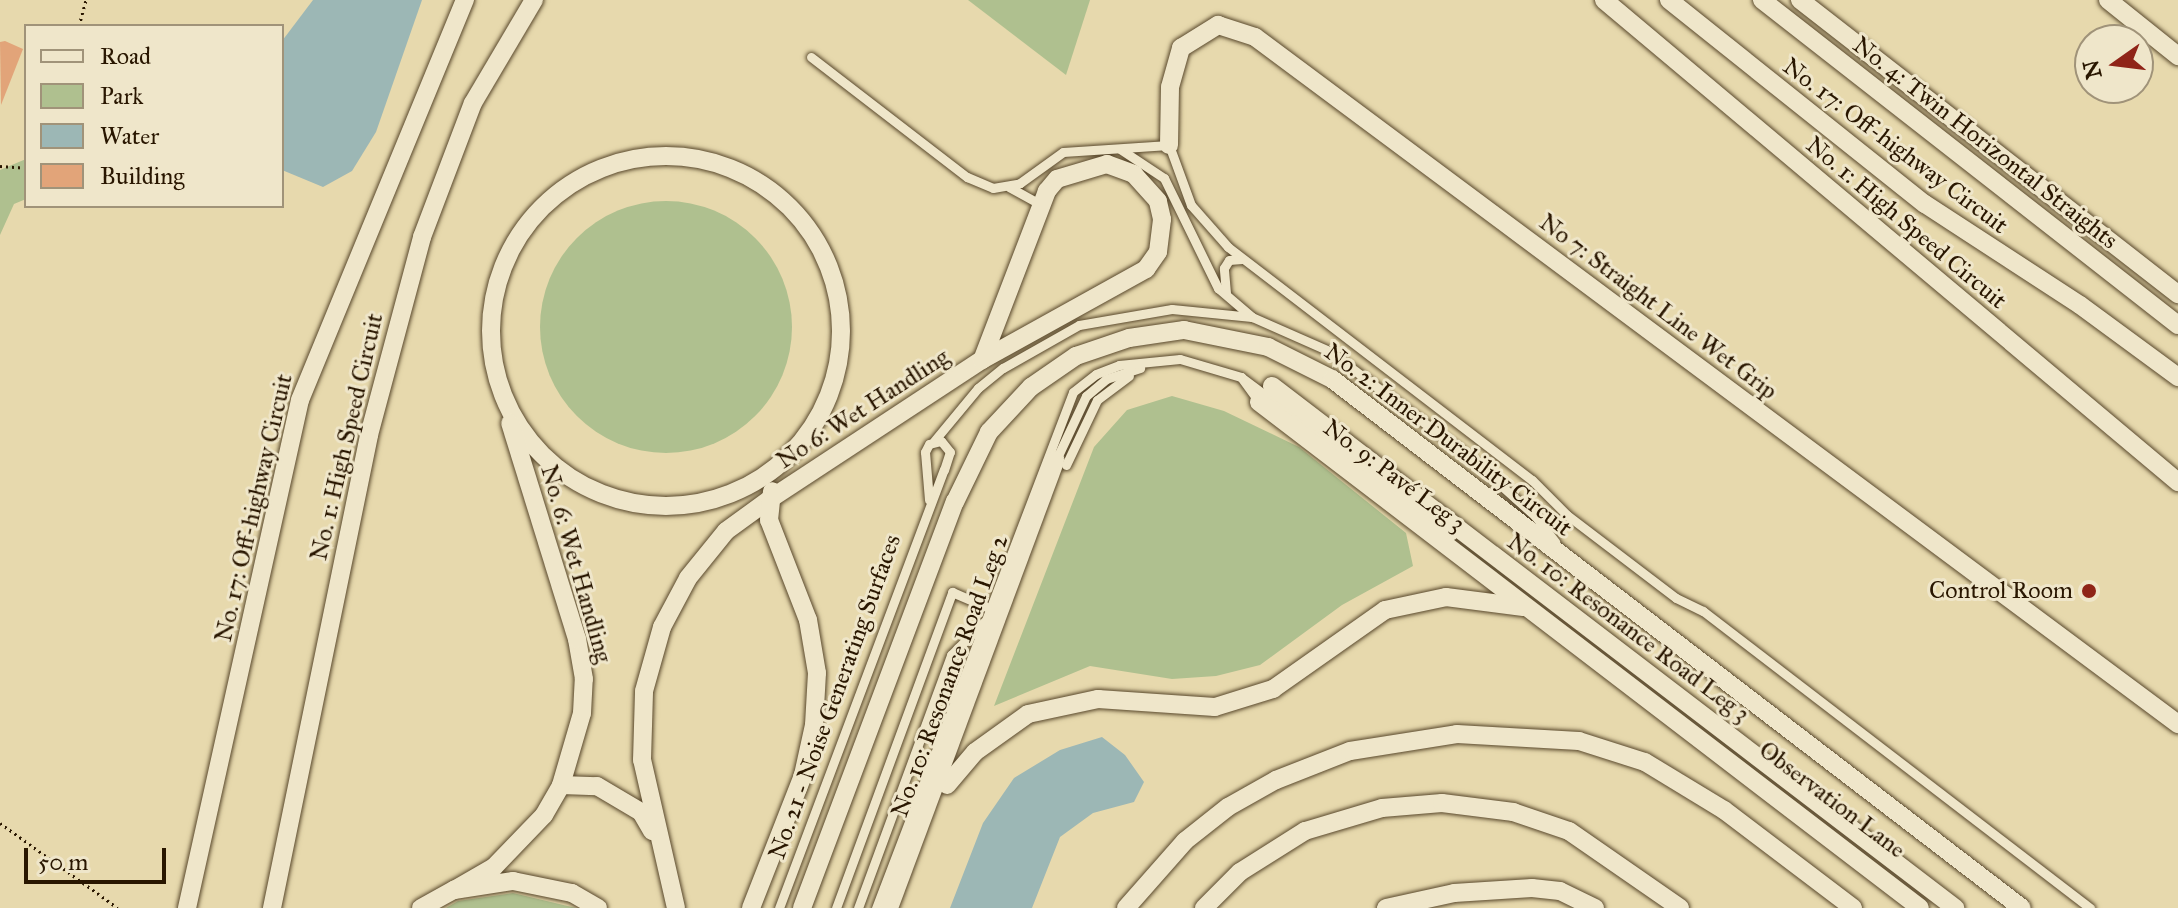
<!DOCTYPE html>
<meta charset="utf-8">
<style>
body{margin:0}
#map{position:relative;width:2178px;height:908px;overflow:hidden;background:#e7d9ad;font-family:"IM FELL Great Primer",serif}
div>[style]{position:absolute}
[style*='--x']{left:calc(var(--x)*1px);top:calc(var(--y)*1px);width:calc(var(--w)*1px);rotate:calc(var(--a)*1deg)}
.green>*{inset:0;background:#afc08f}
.round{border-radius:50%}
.water>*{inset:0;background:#9cb7b5}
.building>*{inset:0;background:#e2a479}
.path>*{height:3px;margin-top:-1.5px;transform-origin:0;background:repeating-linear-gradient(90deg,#291600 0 2px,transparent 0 6px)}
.roads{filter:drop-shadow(0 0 2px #58472b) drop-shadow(0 0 2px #58472b)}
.service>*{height:9px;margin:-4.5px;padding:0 4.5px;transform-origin:4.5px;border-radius:4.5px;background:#efe6ca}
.minor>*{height:18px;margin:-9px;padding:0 9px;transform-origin:9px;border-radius:9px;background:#efe6ca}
.minor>.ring{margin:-9px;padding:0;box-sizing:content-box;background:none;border:18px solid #efe6ca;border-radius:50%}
.dots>*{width:22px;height:22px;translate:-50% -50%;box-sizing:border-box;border:4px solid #efe6ca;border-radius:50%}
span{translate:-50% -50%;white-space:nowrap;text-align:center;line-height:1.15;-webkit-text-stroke:6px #efe6ca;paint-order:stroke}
.street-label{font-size:24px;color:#291600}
.poi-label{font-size:24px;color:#291600}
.right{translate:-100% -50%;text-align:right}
.legend{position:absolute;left:24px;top:24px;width:260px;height:184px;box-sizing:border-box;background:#efe6ca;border:2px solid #a09379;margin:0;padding:10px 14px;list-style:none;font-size:24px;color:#291600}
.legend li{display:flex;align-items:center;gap:16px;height:40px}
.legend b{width:40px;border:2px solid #a09379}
.north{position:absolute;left:2074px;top:24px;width:80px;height:80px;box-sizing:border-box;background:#efe6ca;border:2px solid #a09379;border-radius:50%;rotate:256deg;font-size:22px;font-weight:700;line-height:32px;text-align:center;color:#291600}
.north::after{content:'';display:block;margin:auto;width:28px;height:36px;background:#8f2418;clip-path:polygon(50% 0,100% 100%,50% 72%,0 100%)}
.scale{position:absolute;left:24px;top:848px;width:142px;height:36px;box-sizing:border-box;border:4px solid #291600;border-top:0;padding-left:10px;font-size:24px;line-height:28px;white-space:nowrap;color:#291600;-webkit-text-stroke:6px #efe6ca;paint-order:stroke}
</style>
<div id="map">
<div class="green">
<div style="clip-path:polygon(968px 0,1090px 0,1066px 75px)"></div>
<div style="clip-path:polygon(26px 159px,26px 199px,14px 204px,0 235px,0 170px)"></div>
<div class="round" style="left:540px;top:201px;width:252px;height:252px"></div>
<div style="clip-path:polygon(1172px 396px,1224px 411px,1299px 447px,1406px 533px,1413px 566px,1342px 605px,1260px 665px,1216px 676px,1172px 679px,1090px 666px,994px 706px,1094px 447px,1127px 410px)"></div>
<div style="clip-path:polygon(513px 893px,576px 908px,446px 908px,458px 901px)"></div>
</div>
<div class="water">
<div style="clip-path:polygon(313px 0,422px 0,376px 132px,352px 171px,323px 187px,282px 170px,282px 41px)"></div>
<div style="clip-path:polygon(1102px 737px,1125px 755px,1144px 782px,1134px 802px,1093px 813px,1060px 837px,1032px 908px,950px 908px,983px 823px,1014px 778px,1060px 750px)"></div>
</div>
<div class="building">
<div style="clip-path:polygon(5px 41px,23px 49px,1px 105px,0 42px)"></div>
</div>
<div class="path">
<div style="--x:79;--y:26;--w:27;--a:-75"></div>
<div style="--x:0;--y:166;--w:26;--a:4"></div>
<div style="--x:0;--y:823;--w:145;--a:35.8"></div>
</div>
<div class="roads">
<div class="service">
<div style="--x:811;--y:57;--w:197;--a:37.6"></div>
<div style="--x:967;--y:177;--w:28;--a:23"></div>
<div style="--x:993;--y:188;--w:27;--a:-10"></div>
<div style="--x:1020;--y:183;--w:53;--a:-35.8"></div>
<div style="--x:1063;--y:152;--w:106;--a:-3.8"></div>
<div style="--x:1169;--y:145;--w:64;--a:69.9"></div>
<div style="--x:1191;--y:205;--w:56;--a:48.6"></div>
<div style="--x:1228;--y:247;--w:383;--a:37.5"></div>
<div style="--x:1532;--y:480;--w:49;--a:45"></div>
<div style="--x:1567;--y:515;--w:137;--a:37.3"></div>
<div style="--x:1676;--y:598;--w:30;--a:26"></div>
<div style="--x:1703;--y:611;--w:488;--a:37.5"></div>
<div style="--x:1120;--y:149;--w:53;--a:33.4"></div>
<div style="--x:1164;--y:178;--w:123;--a:63.9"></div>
<div style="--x:1218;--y:288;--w:45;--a:40.5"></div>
<div style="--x:1009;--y:187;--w:37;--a:29"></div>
<div style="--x:1226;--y:293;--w:25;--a:-95"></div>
<div style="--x:1224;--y:268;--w:9;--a:-58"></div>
<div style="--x:1229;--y:260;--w:13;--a:-4"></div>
<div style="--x:1241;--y:377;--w:264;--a:36.8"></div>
<div style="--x:934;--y:441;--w:69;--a:-50.3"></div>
<div style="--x:978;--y:388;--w:32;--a:-39"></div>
<div style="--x:1003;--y:368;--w:87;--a:-29.5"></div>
<div style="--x:1079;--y:325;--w:94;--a:-9.8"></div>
<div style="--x:1172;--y:309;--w:80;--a:5.7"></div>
<div style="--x:1252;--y:317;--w:84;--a:23.8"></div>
<div style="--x:1329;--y:351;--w:173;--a:37"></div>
<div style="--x:1467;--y:455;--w:91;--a:41.9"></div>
<div style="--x:1535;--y:516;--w:33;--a:52"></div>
<div style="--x:1056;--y:460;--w:71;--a:-64.9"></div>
<div style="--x:1086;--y:396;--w:26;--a:-40"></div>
<div style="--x:1106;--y:379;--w:36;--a:-18"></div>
<div style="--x:1066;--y:465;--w:72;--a:-64.5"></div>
<div style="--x:1097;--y:400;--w:40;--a:-37"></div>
<div style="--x:779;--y:908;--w:468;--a:-69.4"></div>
<div style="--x:944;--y:470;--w:19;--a:-72"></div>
<div style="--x:950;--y:452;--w:14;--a:-129"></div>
<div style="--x:941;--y:441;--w:12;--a:166"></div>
<div style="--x:929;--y:444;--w:9;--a:117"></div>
<div style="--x:925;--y:452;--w:48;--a:85.2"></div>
<div style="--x:836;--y:908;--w:337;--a:-69.8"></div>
<div style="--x:952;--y:592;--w:40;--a:23.4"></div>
<div style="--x:858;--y:908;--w:270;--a:-69.8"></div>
<div style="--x:951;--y:655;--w:47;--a:-45"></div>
<div style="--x:876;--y:908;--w:552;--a:-69.1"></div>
<div style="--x:1073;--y:392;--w:29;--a:-38"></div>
<div style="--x:1096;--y:374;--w:25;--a:-21"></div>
<div style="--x:1119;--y:365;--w:61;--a:-5.6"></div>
<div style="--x:1180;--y:359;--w:64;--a:16.4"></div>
<div style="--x:1241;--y:377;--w:31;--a:54"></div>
</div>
<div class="minor">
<div style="--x:1604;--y:0;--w:750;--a:40.02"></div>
<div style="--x:1669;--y:0;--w:327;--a:38.6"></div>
<div style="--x:1925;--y:204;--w:185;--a:33.1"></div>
<div style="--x:2080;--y:305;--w:122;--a:36.3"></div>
<div style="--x:1762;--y:0;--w:528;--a:38"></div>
<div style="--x:1800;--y:0;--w:479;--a:37.9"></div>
<div style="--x:2108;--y:0;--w:90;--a:38.7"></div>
<div style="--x:1169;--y:145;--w:58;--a:-89"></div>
<div style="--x:1170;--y:87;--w:41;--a:-74.2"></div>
<div style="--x:1181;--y:48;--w:44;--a:-31.9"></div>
<div style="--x:1218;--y:25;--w:39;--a:18"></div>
<div style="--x:1255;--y:37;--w:1151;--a:36.66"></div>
<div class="ring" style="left:491px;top:156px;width:332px;height:332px"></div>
<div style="--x:1272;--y:386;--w:860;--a:37.39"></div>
<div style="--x:1259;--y:402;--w:832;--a:37.43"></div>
<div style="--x:561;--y:785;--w:36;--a:2"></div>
<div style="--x:597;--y:786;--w:51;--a:30.6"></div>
<div style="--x:641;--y:812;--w:22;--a:60"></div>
<div style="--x:947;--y:785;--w:43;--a:-49.7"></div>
<div style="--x:975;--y:752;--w:65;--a:-35.6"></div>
<div style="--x:1028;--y:714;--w:72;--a:-12.1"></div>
<div style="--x:1098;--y:699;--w:117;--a:3.9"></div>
<div style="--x:1215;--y:707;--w:61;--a:-17.2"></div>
<div style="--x:1273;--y:689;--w:137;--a:-35.2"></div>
<div style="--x:1385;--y:610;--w:62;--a:-12"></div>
<div style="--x:1446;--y:597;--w:78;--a:7.4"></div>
<div style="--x:454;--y:890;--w:46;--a:-29.9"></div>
<div style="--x:494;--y:867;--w:72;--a:-46.1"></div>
<div style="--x:544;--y:815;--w:34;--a:-60"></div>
<div style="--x:561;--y:785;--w:75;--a:-73.7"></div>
<div style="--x:582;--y:713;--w:34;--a:-87"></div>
<div style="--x:584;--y:679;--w:41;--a:-99.9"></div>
<div style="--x:577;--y:639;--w:226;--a:-107.2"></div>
<div style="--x:187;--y:908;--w:520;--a:-77.46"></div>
<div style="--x:300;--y:400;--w:433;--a:-67.6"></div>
<div style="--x:272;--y:908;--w:483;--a:-78.4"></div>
<div style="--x:369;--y:435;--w:205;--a:-75"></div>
<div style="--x:422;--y:237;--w:143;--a:-69.2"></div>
<div style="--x:473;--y:103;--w:120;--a:-59.4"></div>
<div style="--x:421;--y:908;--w:38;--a:-29"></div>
<div style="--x:454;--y:890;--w:60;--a:-8.7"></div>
<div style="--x:513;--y:881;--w:60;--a:11.5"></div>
<div style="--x:572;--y:893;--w:30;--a:30"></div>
<div style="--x:676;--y:908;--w:152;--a:-102.9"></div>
<div style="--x:642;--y:760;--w:69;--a:-88.3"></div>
<div style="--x:644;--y:691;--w:66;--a:-74.3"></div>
<div style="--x:662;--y:627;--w:55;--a:-62"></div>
<div style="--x:688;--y:578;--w:60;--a:-51"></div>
<div style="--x:726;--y:531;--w:54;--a:-36"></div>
<div style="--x:770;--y:499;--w:254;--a:-33.3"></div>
<div style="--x:982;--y:360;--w:188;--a:-29"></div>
<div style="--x:1146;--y:269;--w:21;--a:-55"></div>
<div style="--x:1158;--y:252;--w:33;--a:-83"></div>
<div style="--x:1162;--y:219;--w:18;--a:-103"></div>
<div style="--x:1158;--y:201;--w:36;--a:-132"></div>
<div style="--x:1134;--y:174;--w:29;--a:-160"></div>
<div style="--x:1107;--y:164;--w:52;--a:163.3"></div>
<div style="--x:1057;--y:179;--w:16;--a:130"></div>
<div style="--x:1047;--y:191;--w:181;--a:111"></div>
<div style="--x:751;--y:908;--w:143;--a:-68.6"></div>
<div style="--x:803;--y:775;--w:51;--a:-77.6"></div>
<div style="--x:814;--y:725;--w:52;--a:-86.7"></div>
<div style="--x:817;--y:673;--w:54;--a:-99.6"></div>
<div style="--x:808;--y:620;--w:107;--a:-111.3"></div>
<div style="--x:769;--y:520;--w:29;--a:-84"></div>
<div style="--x:802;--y:908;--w:434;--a:-69.4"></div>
<div style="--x:955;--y:502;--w:78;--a:-64.1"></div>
<div style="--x:989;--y:432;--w:62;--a:-47"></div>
<div style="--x:1031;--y:387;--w:55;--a:-34.6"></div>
<div style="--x:1076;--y:356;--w:56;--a:-18.8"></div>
<div style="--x:1129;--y:338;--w:56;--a:-8.3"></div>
<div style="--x:1184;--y:330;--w:86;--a:11.4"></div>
<div style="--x:1268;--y:347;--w:72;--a:26.6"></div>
<div style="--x:1332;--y:379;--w:869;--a:37.48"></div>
<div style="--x:889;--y:908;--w:478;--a:-69.6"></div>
<div style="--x:1126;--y:908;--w:89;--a:-48.6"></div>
<div style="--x:1185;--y:841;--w:55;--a:-38.3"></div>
<div style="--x:1228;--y:807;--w:55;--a:-29.4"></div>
<div style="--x:1276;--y:780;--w:79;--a:-21.4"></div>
<div style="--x:1350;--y:751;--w:108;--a:-9"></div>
<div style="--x:1457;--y:734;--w:122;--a:3.3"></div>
<div style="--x:1579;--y:741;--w:69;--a:17.7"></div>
<div style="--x:1645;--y:762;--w:92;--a:31.3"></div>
<div style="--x:1724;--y:810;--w:162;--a:37.2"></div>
<div style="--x:1204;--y:908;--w:51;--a:-45"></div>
<div style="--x:1240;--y:872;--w:77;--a:-32.2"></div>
<div style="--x:1305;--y:831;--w:80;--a:-16.6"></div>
<div style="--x:1382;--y:808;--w:60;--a:-4.8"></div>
<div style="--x:1442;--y:803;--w:72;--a:7.2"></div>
<div style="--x:1513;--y:812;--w:59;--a:18.7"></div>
<div style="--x:1569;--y:831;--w:135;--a:34.7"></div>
<div style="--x:1386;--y:908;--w:70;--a:-12.4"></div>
<div style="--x:1454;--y:893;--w:78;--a:-3.7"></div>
<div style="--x:1532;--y:888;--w:28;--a:6"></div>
<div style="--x:1560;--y:891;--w:39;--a:26"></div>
</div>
</div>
<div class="dots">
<div style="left:2089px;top:591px;background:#8f2418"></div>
</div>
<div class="street-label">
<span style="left:1985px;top:143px;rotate:38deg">No. 4: Twin Horizontal Straights</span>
<span style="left:1895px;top:146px;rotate:37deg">No. 17: Off-highway Circuit</span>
<span style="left:1906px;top:223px;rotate:40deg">No. 1: High Speed Circuit</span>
<span style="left:1658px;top:307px;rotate:37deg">No 7: Straight Line Wet Grip</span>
<span style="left:863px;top:409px;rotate:-33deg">No 6: Wet Handling</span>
<span style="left:347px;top:437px;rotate:-77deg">No. 1: High Speed Circuit</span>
<span style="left:1448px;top:440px;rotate:37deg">No. 2: Inner Durability Circuit</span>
<span style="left:1394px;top:476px;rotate:37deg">No. 9: Pavé Leg 3</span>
<span style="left:254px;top:508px;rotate:-77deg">No. 17: Off-highway Circuit</span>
<span style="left:576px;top:564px;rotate:74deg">No. 6: Wet Handling</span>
<span style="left:1628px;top:628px;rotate:37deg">No. 10: Resonance Road Leg 3</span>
<span style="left:950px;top:676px;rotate:-70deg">No. 10: Resonance Road Leg 2</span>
<span style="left:835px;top:697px;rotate:-70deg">No. 21 - Noise Generating Surfaces</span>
<span style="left:1832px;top:800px;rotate:37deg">Observation Lane</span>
</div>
<div class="poi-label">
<span class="right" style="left:2073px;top:591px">Control Room</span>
</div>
<ul class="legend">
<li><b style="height:10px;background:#efe6ca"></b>Road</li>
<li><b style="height:22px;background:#afc08f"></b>Park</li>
<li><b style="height:22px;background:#9cb7b5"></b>Water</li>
<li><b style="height:22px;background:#e2a479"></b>Building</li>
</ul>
<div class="north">N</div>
<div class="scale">50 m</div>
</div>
